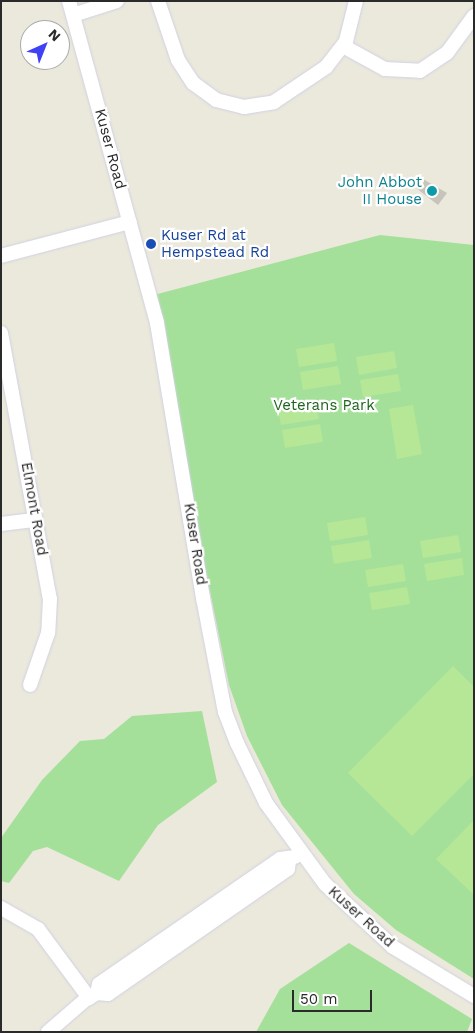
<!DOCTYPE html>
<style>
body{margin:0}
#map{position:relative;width:475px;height:1033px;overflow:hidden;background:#ebe8dc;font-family:"Work Sans",sans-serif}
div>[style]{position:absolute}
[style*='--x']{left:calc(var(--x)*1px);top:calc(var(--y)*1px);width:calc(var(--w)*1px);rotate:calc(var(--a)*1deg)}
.green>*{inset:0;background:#a4e09a}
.pitch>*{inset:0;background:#b5e796}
.building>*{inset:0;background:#c7c4bb}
.roads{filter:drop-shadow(0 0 1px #d1d1e2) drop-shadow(0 0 1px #d1d1e2)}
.minor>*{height:14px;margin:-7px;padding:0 7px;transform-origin:7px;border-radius:7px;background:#fff}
.dots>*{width:14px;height:14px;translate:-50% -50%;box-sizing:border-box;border:2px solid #fff;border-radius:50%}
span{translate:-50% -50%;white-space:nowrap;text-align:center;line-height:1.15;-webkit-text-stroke:4.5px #fff;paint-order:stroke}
.street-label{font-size:15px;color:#2a2a2a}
.culture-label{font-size:15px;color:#0d838f}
.right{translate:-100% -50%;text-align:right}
.transit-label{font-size:15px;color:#164399}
.left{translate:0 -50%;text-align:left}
.park-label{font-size:15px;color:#1d641c}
.frame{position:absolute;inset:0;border:2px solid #2a2a2a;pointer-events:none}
.north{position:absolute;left:20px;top:20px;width:50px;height:50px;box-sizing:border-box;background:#fff;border:1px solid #aaa;border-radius:50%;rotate:44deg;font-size:14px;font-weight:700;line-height:20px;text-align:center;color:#2a2a2a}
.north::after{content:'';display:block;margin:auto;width:18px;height:22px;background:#4040f4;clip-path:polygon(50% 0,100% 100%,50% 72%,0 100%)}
.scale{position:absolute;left:292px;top:990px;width:80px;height:22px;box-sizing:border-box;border:2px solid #2a2a2a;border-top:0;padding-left:6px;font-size:15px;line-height:18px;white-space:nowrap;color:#2a2a2a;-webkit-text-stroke:4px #fff;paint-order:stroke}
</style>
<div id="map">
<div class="green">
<div style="clip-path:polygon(380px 235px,474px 245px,474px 979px,396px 930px,354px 894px,282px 805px,247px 736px,229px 685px,150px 296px)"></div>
<div style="clip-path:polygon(202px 711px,217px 782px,158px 825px,119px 881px,47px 847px,33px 851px,9px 883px,1px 881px,1px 838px,42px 780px,80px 741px,104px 739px,132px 716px)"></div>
<div style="clip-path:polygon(349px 943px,472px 1019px,467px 1032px,256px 1032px,280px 989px)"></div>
</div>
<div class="pitch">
<div style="clip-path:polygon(334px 343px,337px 361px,299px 367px,296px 349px)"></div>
<div style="clip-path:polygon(394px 351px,397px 368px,359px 375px,356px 357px)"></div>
<div style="clip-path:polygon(338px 366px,341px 384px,303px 390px,300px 372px)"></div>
<div style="clip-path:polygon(398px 374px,401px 391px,363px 397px,360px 380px)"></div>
<div style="clip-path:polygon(316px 401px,319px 419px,281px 425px,278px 408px)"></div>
<div style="clip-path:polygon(413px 405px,422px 454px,397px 459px,389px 409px)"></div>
<div style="clip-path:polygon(320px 424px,323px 442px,285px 448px,282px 430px)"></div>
<div style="clip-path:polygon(365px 517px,368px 535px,330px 541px,327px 523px)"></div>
<div style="clip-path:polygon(458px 535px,461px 552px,423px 558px,420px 541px)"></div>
<div style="clip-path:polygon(369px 540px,372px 558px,334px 564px,331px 546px)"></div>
<div style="clip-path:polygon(462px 558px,464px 575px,427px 581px,424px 564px)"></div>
<div style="clip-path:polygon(403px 564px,406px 581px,368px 587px,365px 570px)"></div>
<div style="clip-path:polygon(407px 587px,410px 604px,372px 610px,369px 593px)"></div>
<div style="clip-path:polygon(453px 666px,474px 687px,474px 774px,412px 836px,348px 773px)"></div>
<div style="clip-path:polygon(474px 820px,474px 895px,436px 859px)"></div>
</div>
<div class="building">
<div style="clip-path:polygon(423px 179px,447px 193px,438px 205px,416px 188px)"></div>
</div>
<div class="roads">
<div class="minor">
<div style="--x:69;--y:1;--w:334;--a:74.7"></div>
<div style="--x:157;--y:323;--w:279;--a:80.5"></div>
<div style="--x:203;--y:598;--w:116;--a:79.1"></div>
<div style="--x:225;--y:712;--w:33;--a:69"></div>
<div style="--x:237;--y:743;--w:67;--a:64.2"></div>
<div style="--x:266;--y:803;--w:100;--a:53.9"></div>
<div style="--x:325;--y:884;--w:93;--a:42.8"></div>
<div style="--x:393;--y:947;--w:95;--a:31.2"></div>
<div style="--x:158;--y:1;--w:62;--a:71.3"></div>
<div style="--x:178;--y:60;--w:27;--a:57"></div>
<div style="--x:193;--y:83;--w:29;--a:36"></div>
<div style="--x:216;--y:100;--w:29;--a:14"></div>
<div style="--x:244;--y:107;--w:30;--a:-9"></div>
<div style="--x:274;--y:102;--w:63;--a:-33.9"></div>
<div style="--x:326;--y:67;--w:33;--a:-52"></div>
<div style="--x:346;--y:41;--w:41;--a:-76"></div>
<div style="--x:73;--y:15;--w:46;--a:-17.7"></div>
<div style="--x:343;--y:46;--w:48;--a:28.7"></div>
<div style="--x:385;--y:69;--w:35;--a:3"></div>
<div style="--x:420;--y:71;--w:32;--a:-34"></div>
<div style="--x:447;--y:53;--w:46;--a:-53.9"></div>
<div style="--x:1;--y:256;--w:133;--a:-14.8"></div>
<div style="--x:1;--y:333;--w:270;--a:79.6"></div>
<div style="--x:50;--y:599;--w:34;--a:93"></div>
<div style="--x:48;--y:633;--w:55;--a:109.1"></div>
<div style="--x:1;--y:524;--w:35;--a:-7"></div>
<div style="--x:1;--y:908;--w:43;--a:29.6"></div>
<div style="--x:38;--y:929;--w:86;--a:53.5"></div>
<div style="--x:97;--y:993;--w:9;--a:-77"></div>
<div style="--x:99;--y:984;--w:220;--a:-34.6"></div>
<div style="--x:280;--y:859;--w:15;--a:-8"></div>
<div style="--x:48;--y:1032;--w:49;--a:-40.9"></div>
<div style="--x:85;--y:1000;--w:14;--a:-30"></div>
<div style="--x:97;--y:993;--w:11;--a:5"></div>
<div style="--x:108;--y:994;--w:219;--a:-34.8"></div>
<div style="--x:288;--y:869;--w:8;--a:-83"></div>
</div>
</div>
<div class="dots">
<div style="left:432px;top:191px;background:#0f9aa8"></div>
<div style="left:151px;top:244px;background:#1a4fb4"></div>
</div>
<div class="street-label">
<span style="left:110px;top:149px;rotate:75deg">Kuser Road</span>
<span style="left:34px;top:509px;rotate:80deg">Elmont Road</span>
<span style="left:195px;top:544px;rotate:81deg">Kuser Road</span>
<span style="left:361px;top:917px;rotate:42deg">Kuser Road</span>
</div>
<div class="culture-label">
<span class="right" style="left:422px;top:191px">John Abbot<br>II House</span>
</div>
<div class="transit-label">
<span class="left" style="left:161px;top:244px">Kuser Rd at<br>Hempstead Rd</span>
</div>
<div class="park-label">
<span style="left:324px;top:406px">Veterans Park</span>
</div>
<div class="frame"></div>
<div class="north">N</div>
<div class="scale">50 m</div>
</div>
